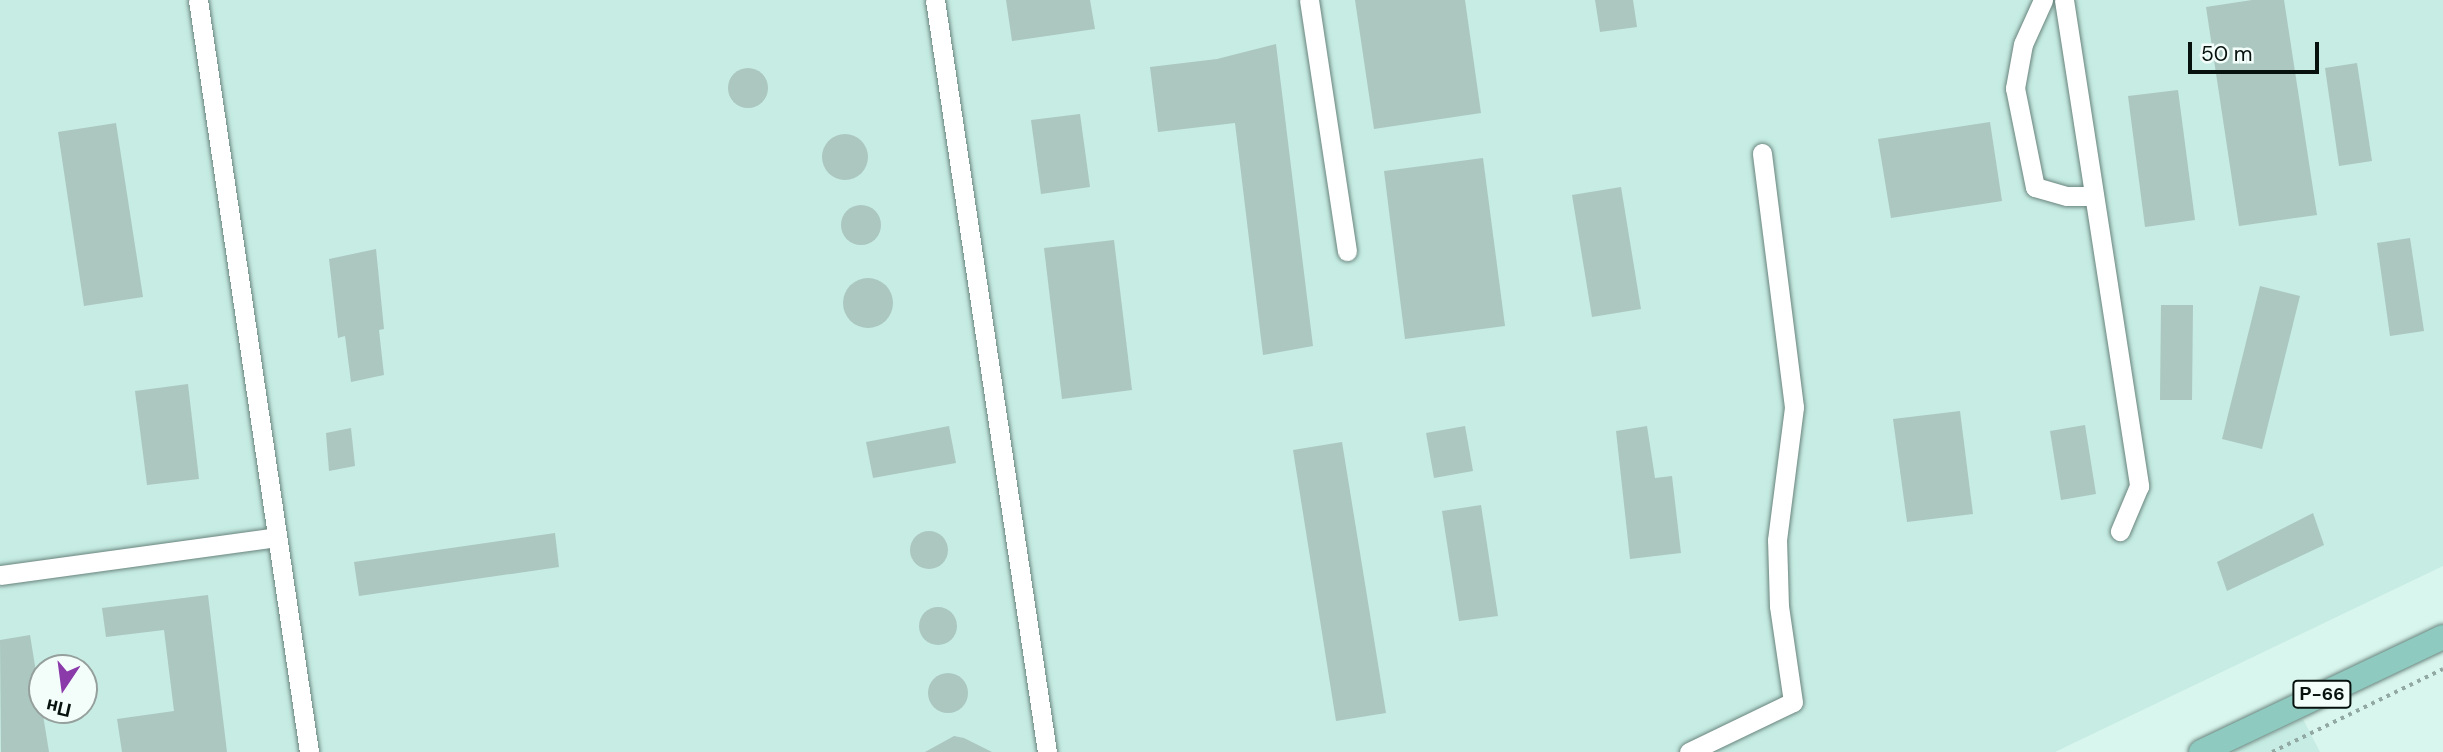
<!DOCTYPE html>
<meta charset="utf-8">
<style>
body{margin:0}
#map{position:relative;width:2443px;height:752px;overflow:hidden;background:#d9f6ee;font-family:"DM Sans",sans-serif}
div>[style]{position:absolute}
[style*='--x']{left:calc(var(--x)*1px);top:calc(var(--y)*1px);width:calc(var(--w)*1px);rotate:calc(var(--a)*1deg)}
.built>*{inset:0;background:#c6ece3}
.building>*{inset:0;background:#abc7c0}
.round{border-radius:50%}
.path>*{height:3.5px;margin-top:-1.75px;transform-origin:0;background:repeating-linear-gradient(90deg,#92a9a3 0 3.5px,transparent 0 8.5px)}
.roads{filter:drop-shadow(0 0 2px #69847d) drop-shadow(0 0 2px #69847d)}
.minor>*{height:19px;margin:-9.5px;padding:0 9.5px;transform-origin:9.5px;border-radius:9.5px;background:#fff}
.major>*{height:24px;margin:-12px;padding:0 12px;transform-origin:12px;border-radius:12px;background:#8ecabf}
span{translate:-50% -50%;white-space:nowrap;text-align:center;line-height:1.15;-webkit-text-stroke:5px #f3fefb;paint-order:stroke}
.shield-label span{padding:2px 5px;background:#f3fefb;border:2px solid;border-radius:5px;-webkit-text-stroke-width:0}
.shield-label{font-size:18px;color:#07110e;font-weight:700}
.north{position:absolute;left:28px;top:654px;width:70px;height:70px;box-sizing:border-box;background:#f3fefb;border:2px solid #959f9c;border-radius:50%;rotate:193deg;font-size:19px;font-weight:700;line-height:28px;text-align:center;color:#07110e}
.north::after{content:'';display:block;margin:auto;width:24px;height:32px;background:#8a3aa9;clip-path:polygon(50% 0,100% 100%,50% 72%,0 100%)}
.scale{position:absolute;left:2188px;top:42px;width:131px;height:32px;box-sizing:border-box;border:4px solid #07110e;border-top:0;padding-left:9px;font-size:21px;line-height:24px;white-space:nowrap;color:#07110e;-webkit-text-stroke:5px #f3fefb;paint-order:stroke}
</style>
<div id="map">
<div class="built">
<div style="clip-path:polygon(evenodd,0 0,2443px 0,2443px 566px,2055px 752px,0 752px,0 0,42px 668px,84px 668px,84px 710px,42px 710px,42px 668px)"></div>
<div style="clip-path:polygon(2303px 719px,2320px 752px,2233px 752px)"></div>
</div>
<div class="building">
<div style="clip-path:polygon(1006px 0,1090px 0,1095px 29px,1012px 41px)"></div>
<div style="clip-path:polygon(1355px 0,1465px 0,1481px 113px,1374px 129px)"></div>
<div style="clip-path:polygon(1595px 0,1633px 0,1637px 27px,1600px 32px)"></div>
<div style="clip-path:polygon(2252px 0,2284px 0,2317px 215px,2239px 226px,2206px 7px)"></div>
<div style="clip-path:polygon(1276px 44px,1313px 346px,1263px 355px,1235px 123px,1158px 132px,1150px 67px,1217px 59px)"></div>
<div style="clip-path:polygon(2357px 63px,2372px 161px,2339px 166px,2325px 68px)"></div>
<div class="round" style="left:728px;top:68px;width:40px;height:40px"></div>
<div style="clip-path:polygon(2178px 90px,2195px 220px,2145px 227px,2128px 96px)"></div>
<div style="clip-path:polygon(1080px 114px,1090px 187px,1041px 194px,1031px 120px)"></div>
<div style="clip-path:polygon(1990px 122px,2002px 201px,1891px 218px,1878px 139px)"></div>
<div style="clip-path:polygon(116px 123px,143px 297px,84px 306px,58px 132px)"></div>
<div class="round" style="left:822px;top:134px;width:46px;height:46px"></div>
<div style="clip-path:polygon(1483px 158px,1505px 326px,1405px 339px,1384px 171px)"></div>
<div style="clip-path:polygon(1621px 187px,1641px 309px,1592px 317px,1572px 195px)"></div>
<div class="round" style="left:841px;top:205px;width:40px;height:40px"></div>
<div style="clip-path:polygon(2410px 238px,2424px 331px,2390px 336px,2377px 243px)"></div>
<div style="clip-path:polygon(1114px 240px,1132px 390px,1062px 399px,1044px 248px)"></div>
<div style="clip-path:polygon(376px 249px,384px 329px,379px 330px,384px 375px,351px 382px,345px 336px,338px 338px,329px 259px)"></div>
<div class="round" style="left:843px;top:278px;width:50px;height:50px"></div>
<div style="clip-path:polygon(2260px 286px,2300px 296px,2262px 449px,2222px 439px)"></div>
<div style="clip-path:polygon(2161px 305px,2193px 305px,2192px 400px,2160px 400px)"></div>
<div style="clip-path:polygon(188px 384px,199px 479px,147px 485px,135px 391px)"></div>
<div style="clip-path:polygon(1960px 411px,1973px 514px,1907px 522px,1893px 419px)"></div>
<div style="clip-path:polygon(2085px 425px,2096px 494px,2061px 500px,2050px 431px)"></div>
<div style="clip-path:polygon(949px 426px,956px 463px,873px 478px,866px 442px)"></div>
<div style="clip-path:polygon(1465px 426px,1473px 471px,1434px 478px,1426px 433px)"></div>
<div style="clip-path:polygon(1647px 426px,1655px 478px,1672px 476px,1681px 553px,1630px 559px,1616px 431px)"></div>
<div style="clip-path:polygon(351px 428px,355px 466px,329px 471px,326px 433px)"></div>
<div style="clip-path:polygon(1342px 442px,1386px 713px,1336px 721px,1293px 450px)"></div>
<div style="clip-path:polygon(1481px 505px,1498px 616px,1459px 621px,1442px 511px)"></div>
<div style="clip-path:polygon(2313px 513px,2324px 545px,2227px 591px,2217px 562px)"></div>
<div class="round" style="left:910px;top:531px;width:38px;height:38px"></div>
<div style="clip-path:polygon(555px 533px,559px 567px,359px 596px,354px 562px)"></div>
<div style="clip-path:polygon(208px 595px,227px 752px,122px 752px,117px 719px,174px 711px,164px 630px,106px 637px,102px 608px)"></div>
<div class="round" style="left:919px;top:607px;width:38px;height:38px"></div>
<div style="clip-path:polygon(30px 635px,49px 752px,1px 752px,0 640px)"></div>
<div class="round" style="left:928px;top:673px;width:40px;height:40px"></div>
<div style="clip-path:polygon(954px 736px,964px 738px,992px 752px,925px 752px)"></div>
</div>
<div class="path">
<div style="--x:2272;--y:752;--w:190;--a:-25.9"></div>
</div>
<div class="roads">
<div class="minor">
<div style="--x:198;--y:0;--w:760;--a:81.6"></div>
<div style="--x:935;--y:0;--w:760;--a:81.53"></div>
<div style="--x:1309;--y:0;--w:254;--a:81.4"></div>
<div style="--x:2043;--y:0;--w:48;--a:114.4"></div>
<div style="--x:2023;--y:44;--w:45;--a:100.3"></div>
<div style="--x:2015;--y:88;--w:101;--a:78.6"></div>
<div style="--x:2035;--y:187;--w:33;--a:16"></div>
<div style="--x:2067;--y:196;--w:27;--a:0"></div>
<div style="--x:2064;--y:0;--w:492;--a:81.2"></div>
<div style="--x:2139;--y:486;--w:49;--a:112.9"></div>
<div style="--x:0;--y:575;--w:279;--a:-7.8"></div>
<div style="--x:1689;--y:752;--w:115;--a:-25.7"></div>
<div style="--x:1793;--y:702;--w:97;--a:-98.3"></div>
<div style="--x:1779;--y:606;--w:66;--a:-91.7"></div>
<div style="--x:1777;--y:540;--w:134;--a:-82.7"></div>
<div style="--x:1794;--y:407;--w:256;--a:-97.2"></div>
</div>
<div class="major">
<div style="--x:2201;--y:752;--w:268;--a:-25.4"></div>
</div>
</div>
<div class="shield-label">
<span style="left:2322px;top:694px">Р-66</span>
</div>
<div class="north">Пн</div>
<div class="scale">50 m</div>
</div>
